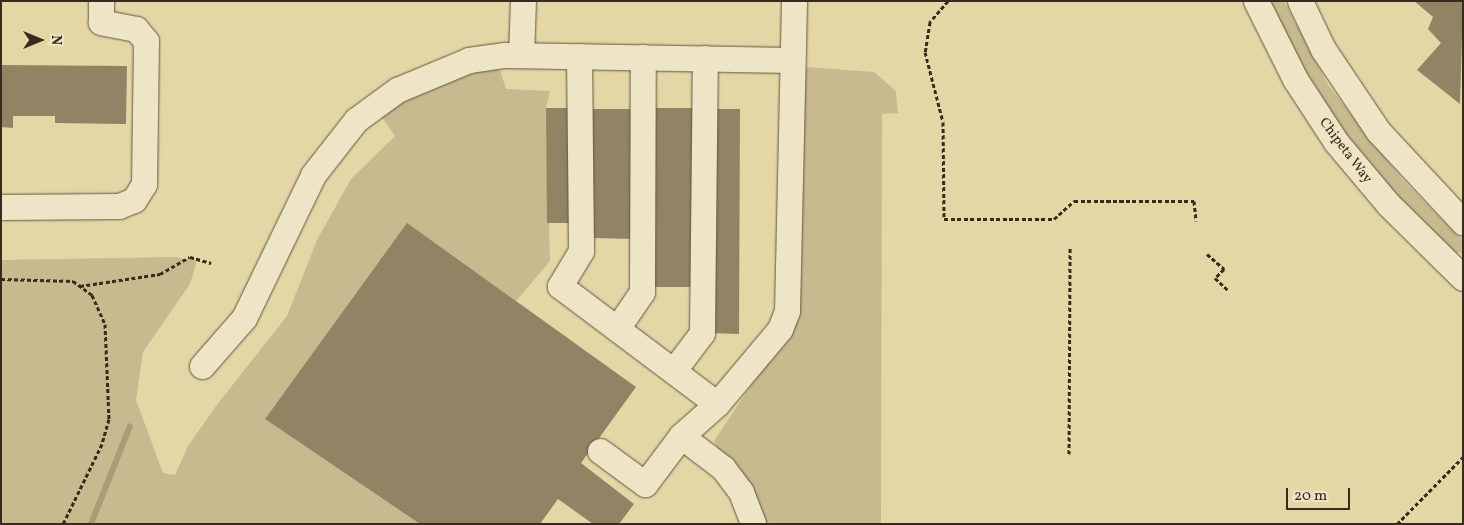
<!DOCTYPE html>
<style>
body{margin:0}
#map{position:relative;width:1464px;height:525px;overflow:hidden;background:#e4d7a6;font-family:Vollkorn,serif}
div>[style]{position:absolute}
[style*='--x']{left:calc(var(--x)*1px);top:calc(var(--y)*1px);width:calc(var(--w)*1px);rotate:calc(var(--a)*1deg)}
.green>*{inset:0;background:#c7ba8f}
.stream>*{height:6px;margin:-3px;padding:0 3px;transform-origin:3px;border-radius:3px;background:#aa9c77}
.building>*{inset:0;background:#918464}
.path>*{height:3px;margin-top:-1.5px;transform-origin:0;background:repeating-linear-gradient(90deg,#382a1d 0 4px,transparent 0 6.5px)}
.roads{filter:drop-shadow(0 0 1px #63553f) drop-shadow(0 0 1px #63553f)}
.minor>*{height:25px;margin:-12.5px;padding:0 12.5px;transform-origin:12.5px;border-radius:12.5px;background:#ede5c5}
span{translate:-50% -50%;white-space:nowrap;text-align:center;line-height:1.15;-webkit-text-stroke:4px #ede5c5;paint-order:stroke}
.street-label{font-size:14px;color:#382a1d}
.frame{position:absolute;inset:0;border:2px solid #382a1d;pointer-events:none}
.north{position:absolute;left:15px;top:15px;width:50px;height:50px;-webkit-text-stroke:4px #ede5c5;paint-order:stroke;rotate:90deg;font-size:14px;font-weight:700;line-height:20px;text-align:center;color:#382a1d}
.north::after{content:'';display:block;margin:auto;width:18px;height:22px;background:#382a1d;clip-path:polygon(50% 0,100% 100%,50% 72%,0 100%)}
.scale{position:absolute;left:1286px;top:488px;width:64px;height:22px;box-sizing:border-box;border:2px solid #382a1d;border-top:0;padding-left:6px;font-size:15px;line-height:18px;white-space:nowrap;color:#382a1d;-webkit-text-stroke:4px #ede5c5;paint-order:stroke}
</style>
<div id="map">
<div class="green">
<div style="clip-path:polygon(1270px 1px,1284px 1px,1328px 85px,1402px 179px,1462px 240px,1463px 252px,1455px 253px,1375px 175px,1317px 94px)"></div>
<div style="clip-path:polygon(499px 67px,506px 89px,550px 91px,546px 108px,550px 261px,516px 301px,407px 224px,265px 419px,420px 524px,1px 524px,1px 260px,175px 257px,197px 261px,190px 284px,143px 352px,136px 400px,163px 473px,175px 475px,188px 446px,216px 406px,287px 316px,317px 240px,351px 179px,395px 136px,381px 116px,427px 85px)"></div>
<div style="clip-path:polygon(808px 67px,874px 72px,896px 91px,898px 113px,882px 114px,881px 524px,761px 524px,714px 441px,800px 311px,802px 73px)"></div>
</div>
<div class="stream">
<div style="--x:91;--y:524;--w:105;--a:-68.3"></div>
</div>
<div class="building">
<div style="clip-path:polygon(1414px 1px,1463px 1px,1460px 104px,1417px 70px,1441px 43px,1428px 29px,1433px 17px)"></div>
<div style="clip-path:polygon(1px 65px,127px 66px,126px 124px,55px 123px,55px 116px,13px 116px,13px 128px,1px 127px)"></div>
<div style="clip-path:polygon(546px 108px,575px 108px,576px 223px,547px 223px)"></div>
<div style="clip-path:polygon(654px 108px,697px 108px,696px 287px,653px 287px)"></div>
<div style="clip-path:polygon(593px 109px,635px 109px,634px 239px,592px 238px)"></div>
<div style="clip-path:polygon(712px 109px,740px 109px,739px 334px,710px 333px)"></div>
<div style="clip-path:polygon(407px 223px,636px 387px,581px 463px,634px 504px,619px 524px,593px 524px,558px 499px,540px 524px,420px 524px,265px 419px)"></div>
</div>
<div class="path">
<div style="--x:948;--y:1;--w:28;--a:131"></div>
<div style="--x:930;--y:22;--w:30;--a:99"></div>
<div style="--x:925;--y:52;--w:72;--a:75.6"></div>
<div style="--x:943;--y:122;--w:97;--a:89.4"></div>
<div style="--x:944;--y:219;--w:110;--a:0"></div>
<div style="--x:1054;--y:219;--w:27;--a:-42"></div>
<div style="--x:1074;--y:201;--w:120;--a:0"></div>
<div style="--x:1194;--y:201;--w:20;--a:84"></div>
<div style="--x:1207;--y:254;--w:23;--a:41"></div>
<div style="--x:1224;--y:269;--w:13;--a:135"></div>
<div style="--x:1215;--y:278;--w:18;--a:43"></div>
<div style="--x:1;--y:279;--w:72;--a:1.6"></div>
<div style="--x:73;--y:281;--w:24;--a:36"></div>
<div style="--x:92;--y:295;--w:32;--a:66"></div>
<div style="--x:105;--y:324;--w:95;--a:87.6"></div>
<div style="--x:109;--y:419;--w:26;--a:106"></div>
<div style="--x:102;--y:444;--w:89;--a:116"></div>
<div style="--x:80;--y:286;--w:81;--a:-8.5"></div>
<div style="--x:160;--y:274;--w:34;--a:-30"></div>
<div style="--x:190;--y:257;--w:22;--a:16"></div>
<div style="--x:1069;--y:454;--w:207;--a:-89.7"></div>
<div style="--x:1397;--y:524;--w:94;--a:-45.4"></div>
</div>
<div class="roads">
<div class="minor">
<div style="--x:1256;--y:1;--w:87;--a:63.4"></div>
<div style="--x:1295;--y:79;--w:75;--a:56.9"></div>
<div style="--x:1336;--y:142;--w:81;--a:50"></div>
<div style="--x:1388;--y:204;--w:105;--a:44.6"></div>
<div style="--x:1300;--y:1;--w:53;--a:64.4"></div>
<div style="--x:1323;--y:49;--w:99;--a:56.1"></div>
<div style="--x:1378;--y:131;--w:125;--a:47"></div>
<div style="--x:521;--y:55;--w:54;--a:-87.9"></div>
<div style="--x:579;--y:56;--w:195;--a:89.4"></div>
<div style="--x:581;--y:251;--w:41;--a:121"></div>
<div style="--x:560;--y:286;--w:196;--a:36.9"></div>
<div style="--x:717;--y:404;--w:98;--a:-50"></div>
<div style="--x:780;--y:329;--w:19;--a:-69"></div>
<div style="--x:787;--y:311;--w:310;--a:-88.7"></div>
<div style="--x:1;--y:207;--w:118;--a:-0.5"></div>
<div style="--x:119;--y:206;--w:16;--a:-22"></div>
<div style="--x:134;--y:200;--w:19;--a:-58"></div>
<div style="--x:144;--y:184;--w:143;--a:-89.2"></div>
<div style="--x:146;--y:41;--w:16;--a:-130"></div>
<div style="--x:136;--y:29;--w:36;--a:-169"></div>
<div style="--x:101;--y:22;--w:21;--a:-90"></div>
<div style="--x:618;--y:327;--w:42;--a:-55.6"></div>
<div style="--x:642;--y:292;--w:235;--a:-89.8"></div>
<div style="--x:202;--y:366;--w:64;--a:-48.8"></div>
<div style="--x:244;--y:318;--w:159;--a:-64.2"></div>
<div style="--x:313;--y:175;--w:70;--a:-52"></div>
<div style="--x:356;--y:120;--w:51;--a:-36.2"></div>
<div style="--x:397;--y:90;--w:78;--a:-22.6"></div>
<div style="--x:469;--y:60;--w:36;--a:-8"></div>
<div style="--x:505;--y:55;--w:287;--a:1"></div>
<div style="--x:674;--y:370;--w:46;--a:-52.9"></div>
<div style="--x:702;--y:333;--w:275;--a:-89.4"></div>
<div style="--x:717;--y:404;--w:48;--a:138.4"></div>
<div style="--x:681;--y:436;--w:53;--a:37.3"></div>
<div style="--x:723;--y:468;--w:30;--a:53"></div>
<div style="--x:741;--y:492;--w:34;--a:69"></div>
<div style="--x:600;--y:451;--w:56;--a:36.3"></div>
<div style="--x:645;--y:484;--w:60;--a:-53.1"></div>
</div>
</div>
<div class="street-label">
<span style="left:1345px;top:151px;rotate:53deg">Chipeta Way</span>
</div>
<div class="frame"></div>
<div class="north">N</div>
<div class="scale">20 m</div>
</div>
